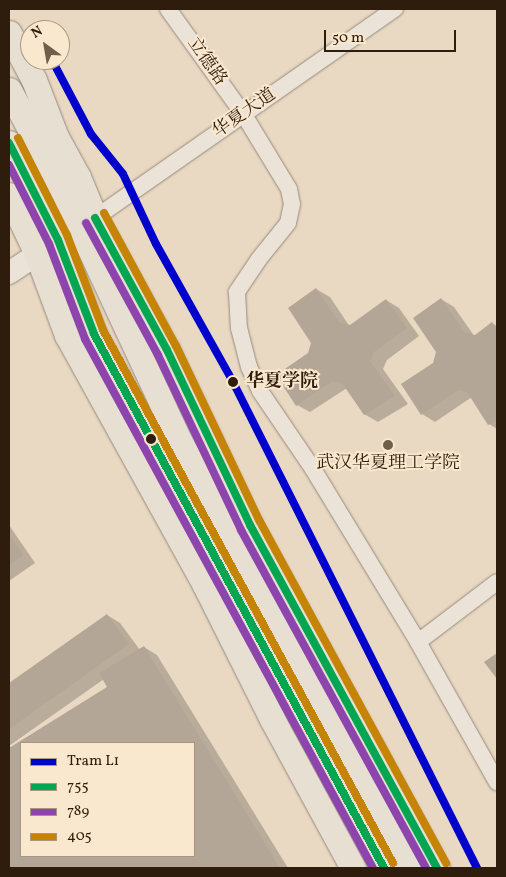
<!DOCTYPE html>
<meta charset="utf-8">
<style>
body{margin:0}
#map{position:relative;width:506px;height:877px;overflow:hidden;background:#e9d8c2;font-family:Vollkorn,"Noto Serif SC",serif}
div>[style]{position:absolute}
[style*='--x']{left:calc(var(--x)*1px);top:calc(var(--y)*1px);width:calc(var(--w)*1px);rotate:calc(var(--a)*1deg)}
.shadow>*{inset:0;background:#0003}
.building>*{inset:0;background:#b3a697}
.roads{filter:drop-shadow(0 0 1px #968a7d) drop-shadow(0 0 1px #968a7d)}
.street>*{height:16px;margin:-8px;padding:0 8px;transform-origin:8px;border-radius:8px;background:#ece3d8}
.secondary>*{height:22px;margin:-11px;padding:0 11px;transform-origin:11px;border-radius:11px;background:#ece3d8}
.primary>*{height:25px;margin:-12.5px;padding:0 12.5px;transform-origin:12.5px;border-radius:12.5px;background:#e7dfd2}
.bus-1>*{height:8px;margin:-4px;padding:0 4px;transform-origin:4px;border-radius:4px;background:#00a651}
.bus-2>*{height:8px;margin:-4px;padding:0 4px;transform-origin:4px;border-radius:4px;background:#8e44ad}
.bus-3>*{height:8px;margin:-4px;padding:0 4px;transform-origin:4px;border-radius:4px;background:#c58403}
.tram-1>*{height:8px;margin:-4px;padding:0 4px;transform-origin:4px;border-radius:4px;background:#0000cd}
.dots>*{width:14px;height:14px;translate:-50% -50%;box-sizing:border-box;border:2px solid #fae8ce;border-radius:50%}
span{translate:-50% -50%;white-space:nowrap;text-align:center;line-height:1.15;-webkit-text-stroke:4px #fae8ce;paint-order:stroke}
.street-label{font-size:18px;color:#2e1c0c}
.stop-label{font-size:18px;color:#2e1c0c;font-weight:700}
.left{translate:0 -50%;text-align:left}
.poi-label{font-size:18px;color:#2e1c0c}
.frame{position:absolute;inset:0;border:10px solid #2e1c0c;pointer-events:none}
.legend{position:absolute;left:20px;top:742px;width:175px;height:115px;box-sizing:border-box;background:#fae8ce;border:1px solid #a89680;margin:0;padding:6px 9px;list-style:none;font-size:15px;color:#2e1c0c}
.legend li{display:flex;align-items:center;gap:10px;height:25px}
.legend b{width:25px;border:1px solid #a89680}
.north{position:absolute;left:20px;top:20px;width:50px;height:50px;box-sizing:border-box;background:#fae8ce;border:1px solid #a89680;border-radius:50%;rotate:328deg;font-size:14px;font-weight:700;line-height:20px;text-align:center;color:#2e1c0c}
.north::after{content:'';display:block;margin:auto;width:18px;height:22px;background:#6f5e4c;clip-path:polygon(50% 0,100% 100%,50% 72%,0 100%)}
.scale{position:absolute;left:324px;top:30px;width:132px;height:22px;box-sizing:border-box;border:2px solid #2e1c0c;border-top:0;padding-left:6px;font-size:15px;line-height:18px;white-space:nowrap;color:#2e1c0c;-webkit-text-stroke:4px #fae8ce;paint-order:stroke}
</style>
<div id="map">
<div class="shadow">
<div style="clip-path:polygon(316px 289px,330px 297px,350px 327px,386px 300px,399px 308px,419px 336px,387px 360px,383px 369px,408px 404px,378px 422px,364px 414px,347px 388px,310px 412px,297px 405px,313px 342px)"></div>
<div style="clip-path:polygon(441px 299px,454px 307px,475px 337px,492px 323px,497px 326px,497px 429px,489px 424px,472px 397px,435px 422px,422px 414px,437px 352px)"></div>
<div style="clip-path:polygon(9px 525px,35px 563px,9px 581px)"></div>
<div style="clip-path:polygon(evenodd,107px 615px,120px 623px,140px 650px,144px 647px,157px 655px,288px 868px,9px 868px,9px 749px,109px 688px,104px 679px,9px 746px,9px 685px,107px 615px,21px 743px,194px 743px,194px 856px,21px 856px,21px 743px)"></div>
</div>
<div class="building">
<div style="clip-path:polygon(316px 288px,340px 323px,350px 325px,386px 299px,407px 328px,374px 352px,370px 361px,395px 396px,364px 415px,342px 383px,333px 381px,296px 406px,276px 375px,308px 353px,311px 343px,288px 308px)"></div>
<div style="clip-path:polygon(441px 298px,465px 333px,475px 335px,492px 322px,497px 329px,497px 420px,488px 425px,467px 392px,458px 390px,421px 415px,401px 384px,433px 363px,436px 352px,413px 318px)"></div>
<div style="clip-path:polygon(9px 535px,23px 555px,9px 565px)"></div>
<div style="clip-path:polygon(107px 614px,129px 644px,9px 729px,9px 683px)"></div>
<div style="clip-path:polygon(evenodd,144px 646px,280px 868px,9px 868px,9px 748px,107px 687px,99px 673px,144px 646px,21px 743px,194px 743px,194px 856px,21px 856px,21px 743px)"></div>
<div style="clip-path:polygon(497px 653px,497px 679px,484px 662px)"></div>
</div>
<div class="roads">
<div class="street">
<div style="--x:168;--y:9;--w:130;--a:54.4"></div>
<div style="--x:244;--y:115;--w:87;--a:58.7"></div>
<div style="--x:289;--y:189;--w:15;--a:79"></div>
<div style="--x:292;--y:204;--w:19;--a:102"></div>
<div style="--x:288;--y:223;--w:46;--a:128.9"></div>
<div style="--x:259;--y:259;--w:40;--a:124"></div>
<div style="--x:237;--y:292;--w:36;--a:87"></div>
<div style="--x:239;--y:328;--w:40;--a:75.6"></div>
<div style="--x:249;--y:367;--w:26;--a:65"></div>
<div style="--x:260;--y:391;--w:94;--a:55.8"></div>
<div style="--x:313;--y:469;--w:202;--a:58.7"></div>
<div style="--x:418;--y:642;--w:99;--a:-37.2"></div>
<div style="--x:95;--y:218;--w:366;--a:-34.9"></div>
<div style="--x:418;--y:642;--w:161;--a:60.6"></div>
</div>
<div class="secondary">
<div style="--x:9;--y:273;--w:50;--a:-33.7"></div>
</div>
<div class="primary">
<div style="--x:9;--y:33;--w:53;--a:62"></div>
<div style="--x:34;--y:80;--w:61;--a:68.9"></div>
<div style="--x:56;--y:137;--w:46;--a:61.2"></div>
<div style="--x:78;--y:177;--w:44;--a:67.5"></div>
<div style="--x:95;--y:218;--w:150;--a:61.4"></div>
<div style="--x:167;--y:350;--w:194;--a:64.6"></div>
<div style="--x:250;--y:525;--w:391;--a:61.4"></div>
<div style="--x:9;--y:90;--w:108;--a:61.8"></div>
<div style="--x:60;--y:185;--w:272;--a:65"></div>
<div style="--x:175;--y:432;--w:272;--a:62.4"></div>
<div style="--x:301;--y:673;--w:223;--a:60.8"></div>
<div style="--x:9;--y:143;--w:109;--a:63.2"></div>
<div style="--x:58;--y:240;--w:101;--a:69"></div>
<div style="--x:94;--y:334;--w:608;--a:61.49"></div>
<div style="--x:9;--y:195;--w:65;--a:64.6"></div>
<div style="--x:37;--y:254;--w:86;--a:69.7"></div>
<div style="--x:67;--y:335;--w:286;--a:61.1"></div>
<div style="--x:205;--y:585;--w:150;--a:63.4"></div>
<div style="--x:272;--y:719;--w:170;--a:61.5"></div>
</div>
</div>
<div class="bus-1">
<div style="--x:9;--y:143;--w:109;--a:63.2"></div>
<div style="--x:58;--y:240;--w:101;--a:69"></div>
<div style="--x:94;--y:334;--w:608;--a:61.49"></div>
<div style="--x:95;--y:218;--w:150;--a:61.4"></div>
<div style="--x:167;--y:350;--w:194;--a:64.6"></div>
<div style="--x:250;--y:525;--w:391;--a:61.4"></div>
</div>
<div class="bus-2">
<div style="--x:9;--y:165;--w:89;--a:63.1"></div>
<div style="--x:49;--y:244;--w:102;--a:69.2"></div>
<div style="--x:85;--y:339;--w:602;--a:61.44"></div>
<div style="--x:86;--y:223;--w:150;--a:61.4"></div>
<div style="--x:158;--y:355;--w:194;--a:64.6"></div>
<div style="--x:241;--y:530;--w:385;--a:61.3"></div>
</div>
<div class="bus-3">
<div style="--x:18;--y:138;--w:109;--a:63.2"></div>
<div style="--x:67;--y:235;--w:102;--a:69.2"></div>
<div style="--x:103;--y:330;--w:607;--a:61.45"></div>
<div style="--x:104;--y:213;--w:151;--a:61.6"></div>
<div style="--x:176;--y:346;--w:193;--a:64.5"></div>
<div style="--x:259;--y:520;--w:391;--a:61.4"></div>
</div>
<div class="tram-1">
<div style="--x:52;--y:60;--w:84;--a:62.2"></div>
<div style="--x:91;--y:134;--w:51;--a:51.3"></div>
<div style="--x:123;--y:174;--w:77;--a:64.8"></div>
<div style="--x:156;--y:244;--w:158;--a:60.8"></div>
<div style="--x:233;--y:382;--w:544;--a:63.34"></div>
</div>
<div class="dots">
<div style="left:233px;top:382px;background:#2e1c0c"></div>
<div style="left:151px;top:439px;background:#2e1c0c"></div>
<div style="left:388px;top:445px;background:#6f5e4c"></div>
</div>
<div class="street-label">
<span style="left:206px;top:62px;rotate:55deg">立德路</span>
<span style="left:245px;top:114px;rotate:-35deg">华夏大道</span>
</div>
<div class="stop-label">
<span class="left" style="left:246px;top:382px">华夏学院</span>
</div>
<div class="poi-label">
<span style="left:388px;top:464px">武汉华夏理工学院</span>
</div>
<div class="frame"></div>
<ul class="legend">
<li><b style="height:6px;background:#0000cd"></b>Tram L1</li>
<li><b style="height:6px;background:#00a651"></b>755</li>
<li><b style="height:6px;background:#8e44ad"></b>789</li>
<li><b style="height:6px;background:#c58403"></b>405</li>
</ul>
<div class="north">N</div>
<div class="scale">50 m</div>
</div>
